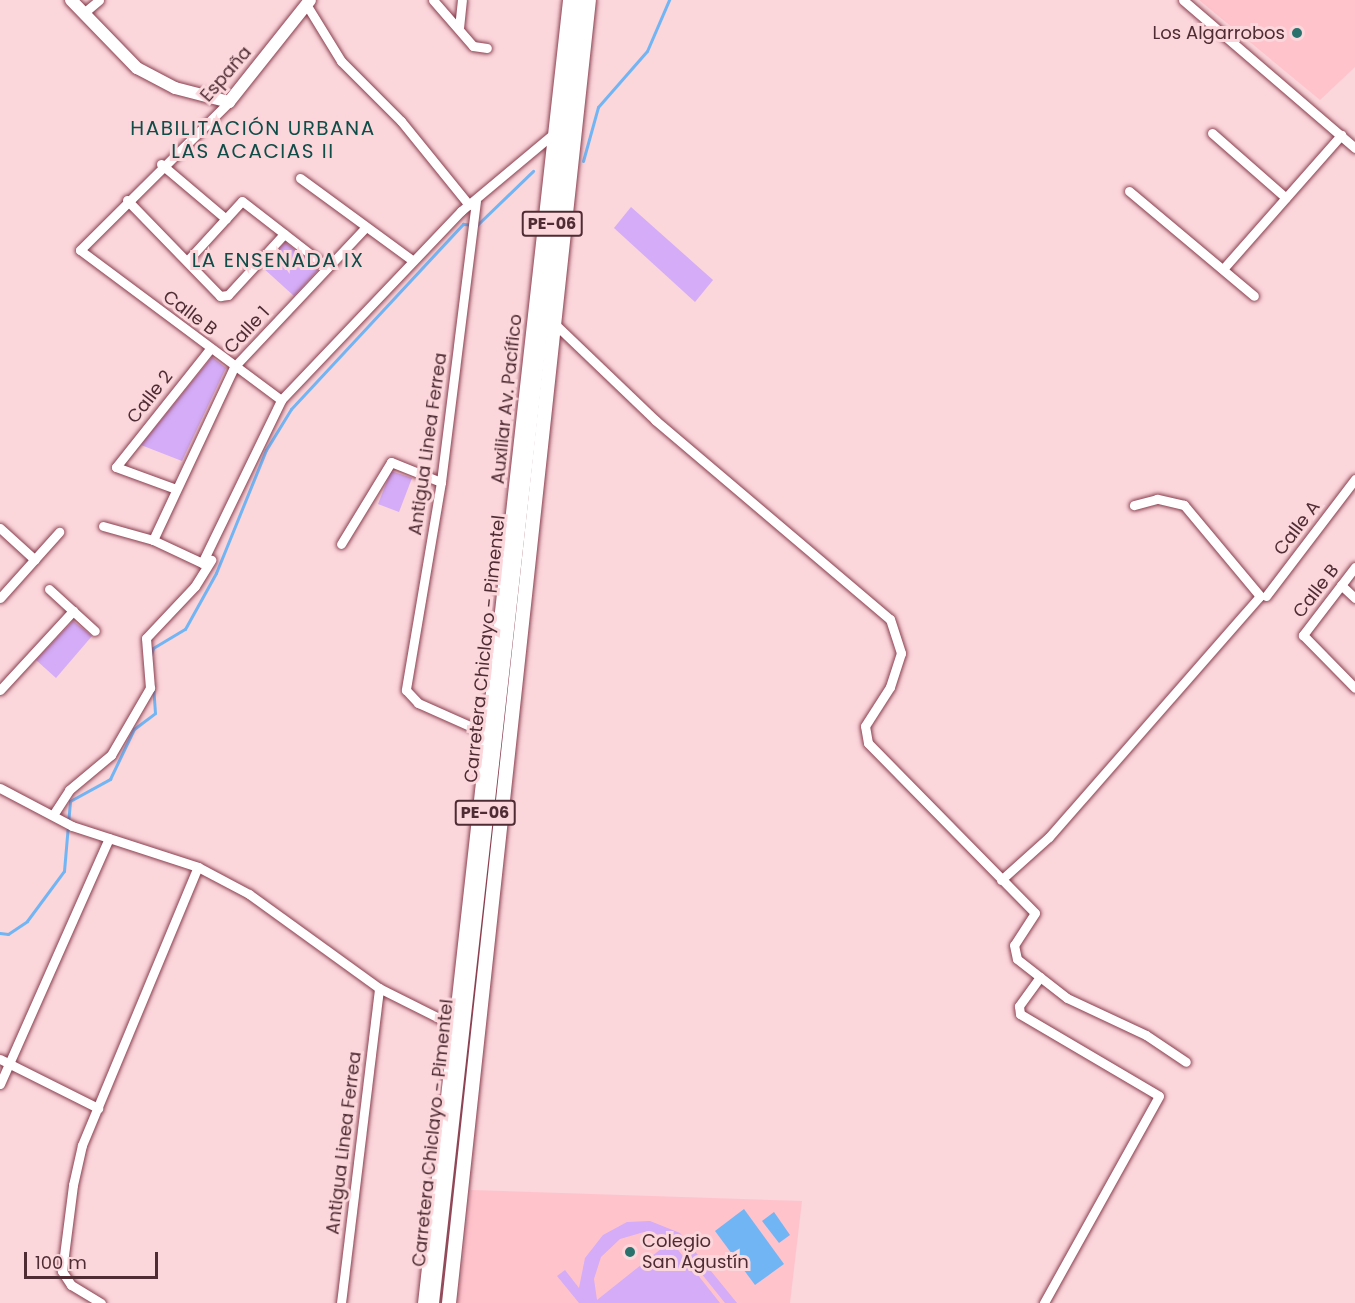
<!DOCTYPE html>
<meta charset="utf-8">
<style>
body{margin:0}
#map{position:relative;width:1355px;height:1303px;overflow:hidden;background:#fbd6db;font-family:Poppins,sans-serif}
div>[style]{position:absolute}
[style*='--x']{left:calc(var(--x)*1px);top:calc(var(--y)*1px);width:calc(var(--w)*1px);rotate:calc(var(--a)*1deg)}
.built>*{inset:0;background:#ffc3cc}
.green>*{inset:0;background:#d4acf7}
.water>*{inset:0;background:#72b5f4}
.stream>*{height:3px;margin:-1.5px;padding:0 1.5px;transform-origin:1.5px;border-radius:1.5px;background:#72b5f4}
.roads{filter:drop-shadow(0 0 2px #893d4e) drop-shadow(0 0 2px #893d4e)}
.street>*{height:9px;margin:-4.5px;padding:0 4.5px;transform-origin:4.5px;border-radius:4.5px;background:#fff}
.secondary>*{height:12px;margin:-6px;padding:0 6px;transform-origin:6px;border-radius:6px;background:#fff}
.primary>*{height:14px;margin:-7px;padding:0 7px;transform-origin:7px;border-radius:7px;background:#fff}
.dots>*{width:16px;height:16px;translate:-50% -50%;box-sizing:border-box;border:3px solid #fbd6db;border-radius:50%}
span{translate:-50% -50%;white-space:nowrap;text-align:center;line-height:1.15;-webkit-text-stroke:6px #fbd6db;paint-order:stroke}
.shield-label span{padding:2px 4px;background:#fbd6db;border:2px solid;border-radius:4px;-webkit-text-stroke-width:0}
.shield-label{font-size:16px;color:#4f2c33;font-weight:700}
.poi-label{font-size:18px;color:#4f2c33}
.right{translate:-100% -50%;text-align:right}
.left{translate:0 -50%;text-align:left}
.street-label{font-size:18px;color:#4f2c33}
.neighbourhood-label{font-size:20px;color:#0f4d49;letter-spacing:1.5px}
.scale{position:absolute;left:24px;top:1252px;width:134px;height:27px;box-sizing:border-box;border:3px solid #4f2c33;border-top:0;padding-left:8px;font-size:18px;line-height:21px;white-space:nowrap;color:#4f2c33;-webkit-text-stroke:4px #fbd6db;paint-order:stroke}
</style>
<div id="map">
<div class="built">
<div style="clip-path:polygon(1199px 0,1355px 0,1355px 67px,1320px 100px)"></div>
<div style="clip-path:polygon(471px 1190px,802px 1201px,790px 1303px,458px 1303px)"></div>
</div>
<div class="green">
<div style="clip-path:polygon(631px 207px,713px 280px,695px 302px,614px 228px)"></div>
<div style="clip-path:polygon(285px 242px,319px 269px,294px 296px,262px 267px)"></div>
<div style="clip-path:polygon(212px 357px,226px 368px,182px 461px,141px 445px)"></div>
<div style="clip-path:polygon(391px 471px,412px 478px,399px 512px,378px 504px)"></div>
<div style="clip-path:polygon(73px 621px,92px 636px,56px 678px,36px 660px)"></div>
<div style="clip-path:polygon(650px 1221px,680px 1233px,737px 1303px,725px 1303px,677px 1243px,666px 1236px,644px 1232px,620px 1239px,601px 1257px,594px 1279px,597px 1300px,671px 1241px,720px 1303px,579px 1303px,557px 1276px,565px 1270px,579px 1288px,585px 1258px,603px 1235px,627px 1222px)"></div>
</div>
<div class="water">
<div style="clip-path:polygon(744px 1209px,784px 1264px,755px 1285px,715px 1231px)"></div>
<div style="clip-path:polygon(774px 1212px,790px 1235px,779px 1243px,762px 1221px)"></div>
</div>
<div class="stream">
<div style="--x:583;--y:161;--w:56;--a:-74.5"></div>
<div style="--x:598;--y:107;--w:74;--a:-48.8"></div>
<div style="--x:647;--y:51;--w:56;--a:-66.7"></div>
<div style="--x:151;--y:655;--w:7;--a:-74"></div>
<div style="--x:153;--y:648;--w:37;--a:-31"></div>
<div style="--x:185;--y:629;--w:64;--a:-61"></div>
<div style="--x:216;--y:573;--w:133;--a:-67.9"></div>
<div style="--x:266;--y:450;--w:48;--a:-58.6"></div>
<div style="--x:291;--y:409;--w:253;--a:-47.1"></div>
<div style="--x:463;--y:224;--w:14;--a:4"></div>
<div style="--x:477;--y:225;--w:78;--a:-44"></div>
<div style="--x:0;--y:933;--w:8;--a:7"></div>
<div style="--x:8;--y:934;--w:23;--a:-34"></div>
<div style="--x:27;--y:921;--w:62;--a:-53.5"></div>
<div style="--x:64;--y:871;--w:70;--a:-85.1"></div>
<div style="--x:70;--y:801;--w:46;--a:-28.8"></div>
<div style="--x:110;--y:779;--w:55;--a:-64.4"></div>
<div style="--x:134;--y:729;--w:26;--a:-37"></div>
<div style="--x:155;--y:713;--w:29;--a:-94"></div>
</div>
<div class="roads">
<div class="street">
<div style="--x:433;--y:0;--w:61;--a:49"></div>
<div style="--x:473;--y:46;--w:14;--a:8"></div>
<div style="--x:1183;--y:0;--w:227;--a:40.7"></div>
<div style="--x:306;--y:4;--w:67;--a:58.4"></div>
<div style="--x:341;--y:61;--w:85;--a:45"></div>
<div style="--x:401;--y:121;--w:108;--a:51"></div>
<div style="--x:86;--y:11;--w:17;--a:-40"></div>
<div style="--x:459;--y:28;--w:28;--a:-84"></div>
<div style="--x:229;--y:102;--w:210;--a:135.2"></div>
<div style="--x:80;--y:250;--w:251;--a:36.7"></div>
<div style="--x:1212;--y:133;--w:98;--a:41.3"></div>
<div style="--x:161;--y:164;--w:85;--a:40.2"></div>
<div style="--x:300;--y:178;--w:139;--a:36.2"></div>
<div style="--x:1129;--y:191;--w:163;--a:40"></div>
<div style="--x:127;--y:200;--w:134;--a:45.9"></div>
<div style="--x:220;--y:296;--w:8;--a:-7"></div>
<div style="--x:228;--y:295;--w:83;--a:-47.4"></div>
<div style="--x:476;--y:201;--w:283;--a:97.1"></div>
<div style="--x:441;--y:482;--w:211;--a:99.6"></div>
<div style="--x:406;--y:690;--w:18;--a:47"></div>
<div style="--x:418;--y:703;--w:77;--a:23.9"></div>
<div style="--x:187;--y:261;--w:81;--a:-47.5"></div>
<div style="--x:242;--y:201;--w:108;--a:37.8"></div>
<div style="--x:1223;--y:269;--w:179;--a:-48.6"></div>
<div style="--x:555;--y:324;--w:139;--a:43.8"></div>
<div style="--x:655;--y:420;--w:308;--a:40.3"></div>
<div style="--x:890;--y:619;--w:36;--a:72"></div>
<div style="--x:901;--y:653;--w:36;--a:108"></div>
<div style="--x:890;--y:687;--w:46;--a:122.7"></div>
<div style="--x:865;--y:726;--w:17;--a:80"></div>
<div style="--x:868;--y:743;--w:238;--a:45.5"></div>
<div style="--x:1035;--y:913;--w:38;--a:123"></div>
<div style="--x:1014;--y:945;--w:14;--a:78"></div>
<div style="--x:1017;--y:959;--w:63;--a:38"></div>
<div style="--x:1067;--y:998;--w:87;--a:25.1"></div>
<div style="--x:1146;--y:1035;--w:48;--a:34"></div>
<div style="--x:176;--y:489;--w:64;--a:-159.9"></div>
<div style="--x:116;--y:467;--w:151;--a:-51.5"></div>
<div style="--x:103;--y:526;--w:52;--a:15.6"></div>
<div style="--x:153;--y:540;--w:54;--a:25.1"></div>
<div style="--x:202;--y:563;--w:181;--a:-64.1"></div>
<div style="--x:281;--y:400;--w:261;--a:-46.4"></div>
<div style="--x:461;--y:211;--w:120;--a:-39.9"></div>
<div style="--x:0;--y:528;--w:47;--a:42.4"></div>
<div style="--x:153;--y:540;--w:191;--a:-64.9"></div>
<div style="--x:234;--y:367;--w:191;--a:-46.7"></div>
<div style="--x:341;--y:544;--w:96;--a:-58.6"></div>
<div style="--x:391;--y:462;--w:54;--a:21.8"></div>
<div style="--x:1355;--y:567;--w:86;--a:127.4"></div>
<div style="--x:1303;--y:635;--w:74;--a:45.5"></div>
<div style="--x:1341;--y:585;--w:19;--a:43"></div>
<div style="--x:49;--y:589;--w:62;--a:42.4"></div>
<div style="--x:1266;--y:596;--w:147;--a:-52.7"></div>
<div style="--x:0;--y:598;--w:89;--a:-48.2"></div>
<div style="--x:0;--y:690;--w:108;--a:-47.3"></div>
<div style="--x:0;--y:788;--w:81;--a:27.8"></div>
<div style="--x:72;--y:826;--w:133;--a:18"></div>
<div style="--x:198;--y:867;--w:58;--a:27.9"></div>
<div style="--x:249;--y:894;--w:160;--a:35.9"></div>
<div style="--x:379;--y:988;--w:87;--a:26.6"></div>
<div style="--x:53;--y:815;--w:30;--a:-57"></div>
<div style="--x:69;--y:790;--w:55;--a:-39.8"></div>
<div style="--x:111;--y:755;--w:78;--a:-59.8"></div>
<div style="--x:150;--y:688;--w:50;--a:-94.6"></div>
<div style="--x:146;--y:638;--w:71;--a:-46.7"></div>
<div style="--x:195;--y:586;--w:31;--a:-58"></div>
<div style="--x:1001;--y:880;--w:64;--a:-41.9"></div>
<div style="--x:1049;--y:837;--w:320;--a:-48.8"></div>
<div style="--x:1260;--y:596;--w:119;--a:-129.9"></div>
<div style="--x:1184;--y:505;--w:28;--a:-167"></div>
<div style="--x:1157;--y:499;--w:24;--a:165"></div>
<div style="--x:1040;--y:977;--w:36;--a:126"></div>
<div style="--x:1019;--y:1006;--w:8;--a:83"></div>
<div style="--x:1020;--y:1014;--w:161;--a:30.5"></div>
<div style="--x:1159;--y:1096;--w:237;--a:119.1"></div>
<div style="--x:0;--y:1059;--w:110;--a:26.6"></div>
<div style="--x:0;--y:1084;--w:269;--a:-66.1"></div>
<div style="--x:101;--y:1303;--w:35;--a:-149"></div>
<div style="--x:71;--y:1285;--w:17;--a:-123"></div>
<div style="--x:62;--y:1271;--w:87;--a:-82.7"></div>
<div style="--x:73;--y:1185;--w:41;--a:-77.3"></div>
<div style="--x:82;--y:1145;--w:301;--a:-67.4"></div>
<div style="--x:341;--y:1303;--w:317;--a:-83.1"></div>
<div style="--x:422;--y:1303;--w:1311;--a:-83.65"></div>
</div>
<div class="secondary">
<div style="--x:71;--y:0;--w:95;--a:45.9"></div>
<div style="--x:137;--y:68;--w:43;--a:27.8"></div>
<div style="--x:175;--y:88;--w:56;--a:14.5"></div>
<div style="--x:229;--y:102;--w:130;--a:-51.5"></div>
</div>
<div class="primary">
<div style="--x:432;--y:1303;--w:1311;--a:-83.65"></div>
<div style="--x:449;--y:1303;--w:1310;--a:-83.87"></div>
</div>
</div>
<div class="dots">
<div style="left:1297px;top:33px;background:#28716c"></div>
<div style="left:630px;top:1252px;background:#28716c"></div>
</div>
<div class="shield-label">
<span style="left:552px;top:224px">PE-06</span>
<span style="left:485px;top:813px">PE-06</span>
</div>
<div class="poi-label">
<span class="right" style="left:1285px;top:33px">Los Algarrobos</span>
<span class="left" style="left:642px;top:1252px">Colegio<br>San Agustín</span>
</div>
<div class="street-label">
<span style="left:226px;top:74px;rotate:-49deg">España</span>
<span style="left:190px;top:313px;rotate:37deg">Calle B</span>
<span style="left:247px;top:330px;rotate:-47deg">Calle 1</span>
<span style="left:150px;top:397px;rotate:-52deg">Calle 2</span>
<span style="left:507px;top:399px;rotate:-84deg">Auxiliar Av. Pacífico</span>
<span style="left:428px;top:444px;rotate:-82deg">Antigua Linea Ferrea</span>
<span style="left:1297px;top:528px;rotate:-53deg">Calle A</span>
<span style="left:1316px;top:591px;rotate:-52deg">Calle B</span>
<span style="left:485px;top:649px;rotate:-84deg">Carretera Chiclayo - Pimentel</span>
<span style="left:433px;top:1133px;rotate:-84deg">Carretera Chiclayo - Pimentel</span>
<span style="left:344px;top:1143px;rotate:-83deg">Antigua Linea Ferrea</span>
</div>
<div class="neighbourhood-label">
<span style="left:253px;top:140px">HABILITACIÓN URBANA<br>LAS ACACIAS II</span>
<span style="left:278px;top:260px">LA ENSENADA IX</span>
</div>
<div class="scale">100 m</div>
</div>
